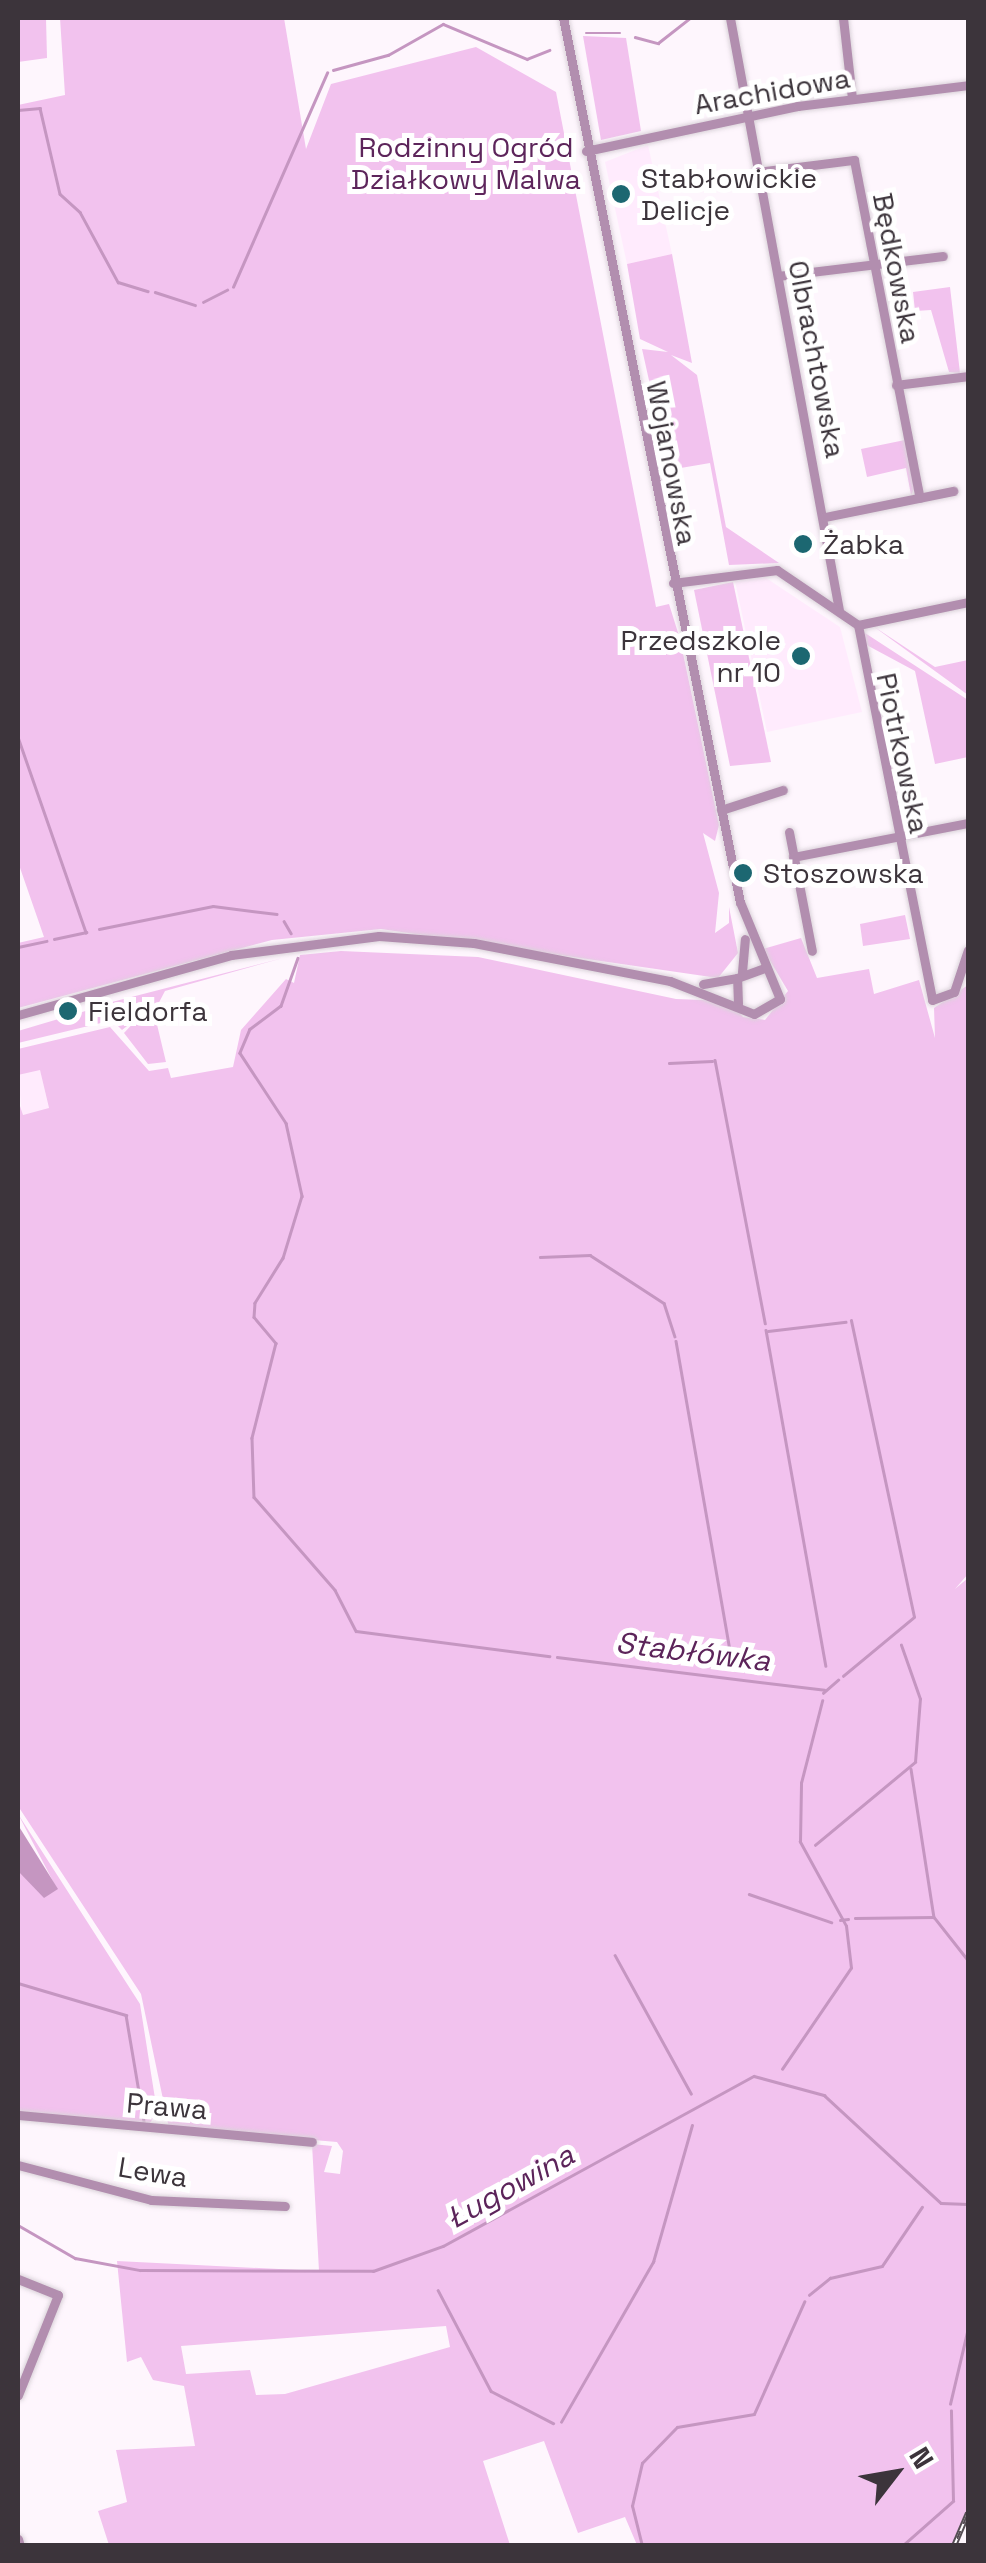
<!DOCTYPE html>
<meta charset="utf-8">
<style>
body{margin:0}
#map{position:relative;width:986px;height:2563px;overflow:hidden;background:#fef6fd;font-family:"Space Grotesk",sans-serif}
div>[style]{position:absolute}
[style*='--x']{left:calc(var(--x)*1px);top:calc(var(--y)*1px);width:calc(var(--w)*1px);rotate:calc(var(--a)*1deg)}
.built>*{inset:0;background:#ffebfd}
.green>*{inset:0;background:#f2c2ee}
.water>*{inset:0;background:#c596c1}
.stream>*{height:2.5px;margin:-1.25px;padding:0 1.25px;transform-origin:1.25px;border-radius:1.25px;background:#c596c1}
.roads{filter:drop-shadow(0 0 2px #dbd3da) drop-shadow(0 0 2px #dbd3da)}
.minor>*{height:9px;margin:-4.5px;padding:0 4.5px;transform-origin:4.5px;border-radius:4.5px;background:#b28eaf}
.rail>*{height:6px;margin-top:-3px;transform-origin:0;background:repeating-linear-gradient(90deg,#fff 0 8px,#554d54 0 16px);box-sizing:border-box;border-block:2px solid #554d54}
.dots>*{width:28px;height:28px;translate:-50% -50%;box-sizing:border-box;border:5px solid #fff;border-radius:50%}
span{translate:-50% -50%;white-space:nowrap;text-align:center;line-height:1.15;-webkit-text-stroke:10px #fff;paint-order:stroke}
.street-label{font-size:28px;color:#3c343b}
.park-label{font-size:28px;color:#5d255b}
.poi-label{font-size:28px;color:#3c343b}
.left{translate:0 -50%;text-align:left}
.right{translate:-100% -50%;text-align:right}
.water-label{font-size:30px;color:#5c245a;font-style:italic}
.frame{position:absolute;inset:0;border:20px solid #3c343b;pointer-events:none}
.north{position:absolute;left:846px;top:2423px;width:100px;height:100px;-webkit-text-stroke:8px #fff;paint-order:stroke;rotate:59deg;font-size:28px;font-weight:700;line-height:40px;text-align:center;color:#3c343b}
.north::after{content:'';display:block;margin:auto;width:35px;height:45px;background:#3c343b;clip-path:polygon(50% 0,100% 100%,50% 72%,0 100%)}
</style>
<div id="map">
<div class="built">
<div style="clip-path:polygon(648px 145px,672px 254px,627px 264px,605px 162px)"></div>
<div style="clip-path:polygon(763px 576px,840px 627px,862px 712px,767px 732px,735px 581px)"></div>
<div style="clip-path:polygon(40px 1069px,49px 1109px,22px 1115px,18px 1075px)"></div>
</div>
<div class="green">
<div style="clip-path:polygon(18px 18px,46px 18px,47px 58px,18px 62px)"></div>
<div style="clip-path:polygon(60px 18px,284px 18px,306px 149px,331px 84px,476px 47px,556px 92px,656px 607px,669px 604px,680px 639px,719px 825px,715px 841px,703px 833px,719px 893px,715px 933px,729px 923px,729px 907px,738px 953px,718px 978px,381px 929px,272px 940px,18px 1008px,18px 943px,44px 937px,18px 862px,18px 105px,65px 95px)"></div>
<div style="clip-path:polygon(583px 36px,626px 38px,641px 131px,601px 140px)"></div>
<div style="clip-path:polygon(672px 254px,692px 363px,671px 355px,697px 375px,726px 527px,779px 563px,729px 565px,710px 463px,669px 470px,642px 349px,668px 352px,640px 339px,627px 264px)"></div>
<div style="clip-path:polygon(950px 287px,960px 373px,949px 372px,931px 310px,915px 311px,913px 292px)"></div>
<div style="clip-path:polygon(905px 440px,915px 488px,911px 495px,906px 468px,867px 477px,861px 449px)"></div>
<div style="clip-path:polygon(733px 582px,771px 762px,730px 766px,694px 590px)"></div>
<div style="clip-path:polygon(873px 626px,935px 667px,968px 660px,968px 695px)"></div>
<div style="clip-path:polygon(865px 633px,968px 700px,968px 757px,935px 764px,915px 671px,861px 642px)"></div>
<div style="clip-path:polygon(905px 915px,910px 939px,863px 946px,860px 924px)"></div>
<div style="clip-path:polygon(evenodd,801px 938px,817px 978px,869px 969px,874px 994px,919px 980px,935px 1038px,934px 1008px,968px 985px,968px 1574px,955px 1589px,968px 1578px,968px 2509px,952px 2545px,637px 2545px,625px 2517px,578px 2533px,544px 2441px,483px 2461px,510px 2545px,109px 2545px,98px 2511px,127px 2502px,116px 2450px,195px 2446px,184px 2386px,153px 2380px,141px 2357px,127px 2362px,117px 2261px,319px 2271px,312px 2144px,332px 2146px,324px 2172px,340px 2174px,343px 2151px,337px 2142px,169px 2128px,141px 1994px,18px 1806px,18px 1100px,23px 1115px,49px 1108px,40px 1070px,18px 1075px,18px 1049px,110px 1027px,149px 1071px,168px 1068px,171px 1078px,233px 1067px,241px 1030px,286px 979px,294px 983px,300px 955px,341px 951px,478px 957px,676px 999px,729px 1001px,743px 1017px,765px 1020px,788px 991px,763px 949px,801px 938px,446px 2326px,450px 2347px,285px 2394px,256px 2395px,250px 2370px,186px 2374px,181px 2346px,446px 2326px)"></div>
<div style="clip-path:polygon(283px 958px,165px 991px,154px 1012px,166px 1062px,148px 1064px,124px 1033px,141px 1015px,122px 1030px,112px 1020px,112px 1002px)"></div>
<div style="clip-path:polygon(109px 1004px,105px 1022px,18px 1043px,18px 1031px)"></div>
<div style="clip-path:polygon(18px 1814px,140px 2004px,157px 2111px,149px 2125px,18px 2111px,18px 1871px,57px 1889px)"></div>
</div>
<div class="water">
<div style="clip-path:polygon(18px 1825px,58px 1889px,44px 1898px,18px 1871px)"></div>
</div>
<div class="stream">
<div style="--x:586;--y:33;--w:34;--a:0"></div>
<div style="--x:635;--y:37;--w:24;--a:15"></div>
<div style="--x:658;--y:43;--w:41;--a:-38"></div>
<div style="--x:333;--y:70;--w:57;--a:-15.3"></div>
<div style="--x:388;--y:55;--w:63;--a:-29.4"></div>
<div style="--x:443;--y:24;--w:91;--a:22.6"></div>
<div style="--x:527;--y:59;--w:24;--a:-22"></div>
<div style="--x:18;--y:110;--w:22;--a:-5"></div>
<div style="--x:40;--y:108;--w:88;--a:76.9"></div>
<div style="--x:60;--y:194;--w:27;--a:42"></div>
<div style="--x:80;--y:212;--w:80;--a:61.5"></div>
<div style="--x:118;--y:282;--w:31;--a:17"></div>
<div style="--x:233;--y:287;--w:234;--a:-66.3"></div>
<div style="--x:155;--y:292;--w:42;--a:18"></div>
<div style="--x:203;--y:302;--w:27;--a:-27"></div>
<div style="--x:18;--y:737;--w:207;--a:70.8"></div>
<div style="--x:284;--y:921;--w:14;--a:60"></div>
<div style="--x:99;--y:929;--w:116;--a:-11.4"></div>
<div style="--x:213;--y:906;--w:64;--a:7.2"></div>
<div style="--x:54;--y:939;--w:33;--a:-12"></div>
<div style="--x:18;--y:947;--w:29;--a:-12"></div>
<div style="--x:298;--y:958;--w:51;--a:109.5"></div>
<div style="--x:281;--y:1006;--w:39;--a:143"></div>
<div style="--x:250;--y:1029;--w:26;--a:113"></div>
<div style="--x:240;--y:1053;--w:84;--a:56.7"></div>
<div style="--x:286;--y:1123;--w:75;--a:77.6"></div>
<div style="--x:302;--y:1196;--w:65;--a:107"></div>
<div style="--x:283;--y:1258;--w:53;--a:121.9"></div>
<div style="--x:255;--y:1303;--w:14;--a:94"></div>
<div style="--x:254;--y:1317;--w:34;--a:50"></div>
<div style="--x:276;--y:1343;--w:98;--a:104.2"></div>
<div style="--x:252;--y:1438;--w:59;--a:88.1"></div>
<div style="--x:254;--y:1497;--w:123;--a:48.9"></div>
<div style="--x:335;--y:1590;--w:46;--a:62.9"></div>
<div style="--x:356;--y:1631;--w:195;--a:7.4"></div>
<div style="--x:715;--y:1060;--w:268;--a:79.2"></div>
<div style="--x:669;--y:1063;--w:43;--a:-2.7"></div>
<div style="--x:540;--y:1257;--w:50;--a:-2.3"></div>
<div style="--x:590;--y:1255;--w:88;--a:33"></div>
<div style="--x:664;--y:1303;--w:35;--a:72"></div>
<div style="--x:766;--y:1330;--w:341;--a:79.9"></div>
<div style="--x:768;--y:1331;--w:78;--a:-6.7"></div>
<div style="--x:676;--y:1341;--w:321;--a:80.1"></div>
<div style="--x:557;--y:1657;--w:269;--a:7"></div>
<div style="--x:843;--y:1676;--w:92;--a:-39.7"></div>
<div style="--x:914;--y:1617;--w:303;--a:-102"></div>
<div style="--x:823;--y:1693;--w:20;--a:-41"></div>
<div style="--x:911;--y:1769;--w:150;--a:81.2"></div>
<div style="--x:934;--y:1917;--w:55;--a:51.7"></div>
<div style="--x:815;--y:1845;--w:130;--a:-39.7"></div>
<div style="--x:915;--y:1762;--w:63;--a:-85.5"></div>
<div style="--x:920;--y:1699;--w:57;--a:-109.4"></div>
<div style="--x:749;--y:1894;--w:87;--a:18.9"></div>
<div style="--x:855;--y:1918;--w:78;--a:-0.7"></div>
<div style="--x:840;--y:1920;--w:8;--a:-7"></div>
<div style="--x:615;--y:1955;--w:158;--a:61.2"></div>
<div style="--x:18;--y:1983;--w:113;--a:16.5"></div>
<div style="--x:126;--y:2015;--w:108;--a:80.4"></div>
<div style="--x:782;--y:2069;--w:122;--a:-55.7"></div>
<div style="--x:851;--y:1968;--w:42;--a:-96.8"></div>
<div style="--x:846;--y:1926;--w:96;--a:-118.7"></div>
<div style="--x:800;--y:1842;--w:59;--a:-89"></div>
<div style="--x:801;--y:1783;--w:85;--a:-75.6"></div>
<div style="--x:18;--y:2225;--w:66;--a:30.1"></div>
<div style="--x:75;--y:2258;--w:66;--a:10.5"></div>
<div style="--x:140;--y:2270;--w:233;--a:0.2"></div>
<div style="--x:373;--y:2271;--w:74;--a:-19.7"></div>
<div style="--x:443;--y:2246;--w:354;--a:-28.7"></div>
<div style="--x:754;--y:2076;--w:73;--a:15.2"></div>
<div style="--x:824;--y:2095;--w:159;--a:42.7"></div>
<div style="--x:941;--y:2203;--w:27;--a:2"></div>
<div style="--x:438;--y:2290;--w:114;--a:62.3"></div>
<div style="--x:491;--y:2391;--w:70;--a:27.3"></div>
<div style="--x:809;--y:2295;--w:27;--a:-39"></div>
<div style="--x:830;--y:2278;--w:53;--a:-13"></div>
<div style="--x:882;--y:2266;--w:71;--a:-55.9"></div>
<div style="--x:950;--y:2404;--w:78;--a:-76.7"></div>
<div style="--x:561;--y:2422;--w:185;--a:-60.1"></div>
<div style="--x:653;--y:2262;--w:142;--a:-74.1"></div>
<div style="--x:642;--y:2546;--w:41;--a:-104"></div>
<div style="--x:632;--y:2506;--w:44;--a:-76.9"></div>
<div style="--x:642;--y:2463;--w:50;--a:-45.8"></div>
<div style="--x:677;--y:2427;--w:78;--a:-9.6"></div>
<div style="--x:754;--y:2414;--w:123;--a:-65.9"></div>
<div style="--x:902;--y:2546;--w:68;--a:-41.4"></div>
<div style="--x:953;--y:2501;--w:90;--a:-91.3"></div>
</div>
<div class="roads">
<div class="minor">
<div style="--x:730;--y:18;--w:602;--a:79.57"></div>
<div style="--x:843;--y:18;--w:81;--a:83.6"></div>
<div style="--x:586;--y:151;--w:217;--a:-12"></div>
<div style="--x:798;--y:106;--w:171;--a:-7"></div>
<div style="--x:757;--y:172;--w:98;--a:-7.1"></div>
<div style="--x:854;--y:160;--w:344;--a:79"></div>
<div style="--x:778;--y:276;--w:166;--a:-6.9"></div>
<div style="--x:896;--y:385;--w:73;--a:-7.1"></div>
<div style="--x:825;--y:517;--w:131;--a:-11.5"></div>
<div style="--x:673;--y:583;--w:105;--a:-7.1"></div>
<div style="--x:777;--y:570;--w:98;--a:34.2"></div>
<div style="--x:858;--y:625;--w:382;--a:78.8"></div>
<div style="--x:932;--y:1000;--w:23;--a:-20"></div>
<div style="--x:954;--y:992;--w:44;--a:-71.6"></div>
<div style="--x:858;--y:625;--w:112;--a:-11.8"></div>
<div style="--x:721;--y:810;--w:65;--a:-17.9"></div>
<div style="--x:789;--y:832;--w:121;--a:79.1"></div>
<div style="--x:793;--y:857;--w:178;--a:-11"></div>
<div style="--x:742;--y:972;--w:33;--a:-85"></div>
<div style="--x:703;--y:984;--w:35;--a:-10"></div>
<div style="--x:738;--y:1004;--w:26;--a:-92"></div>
<div style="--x:737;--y:978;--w:30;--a:-20"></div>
<div style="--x:18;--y:1015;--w:221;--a:-15.7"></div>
<div style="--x:231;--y:955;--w:149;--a:-7.3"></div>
<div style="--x:379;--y:936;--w:95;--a:4.2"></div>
<div style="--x:474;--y:943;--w:200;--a:11"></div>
<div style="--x:670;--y:981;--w:90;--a:21.4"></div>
<div style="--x:754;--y:1014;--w:30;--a:-30"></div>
<div style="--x:780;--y:999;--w:105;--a:-112.4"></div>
<div style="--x:740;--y:902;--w:902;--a:-101.32"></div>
<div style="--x:18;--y:2115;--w:295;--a:5.2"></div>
<div style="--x:18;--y:2165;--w:138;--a:14.7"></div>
<div style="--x:151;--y:2200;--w:134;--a:2.6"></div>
<div style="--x:18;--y:2279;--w:43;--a:21.8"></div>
<div style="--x:58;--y:2295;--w:108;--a:111.8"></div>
<div style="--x:18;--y:2539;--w:7;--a:74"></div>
</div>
</div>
<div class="rail">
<div style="--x:954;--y:2546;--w:36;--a:-67"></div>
</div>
<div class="dots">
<div style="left:621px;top:194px;background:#1c6771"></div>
<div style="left:803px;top:544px;background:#1c6771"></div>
<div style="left:801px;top:656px;background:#1c6771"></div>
<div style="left:743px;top:873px;background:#1c6771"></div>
<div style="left:68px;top:1011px;background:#1c6771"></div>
</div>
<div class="street-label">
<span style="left:772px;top:91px;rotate:-10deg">Arachidowa</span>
<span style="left:897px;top:268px;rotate:79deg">Będkowska</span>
<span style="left:817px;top:359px;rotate:79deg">Olbrachtowska</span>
<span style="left:672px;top:463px;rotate:79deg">Wojanowska</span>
<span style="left:903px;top:753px;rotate:78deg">Piotrkowska</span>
<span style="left:167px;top:2106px;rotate:5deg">Prawa</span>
<span style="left:153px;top:2172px;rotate:9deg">Lewa</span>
</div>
<div class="park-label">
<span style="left:466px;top:163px">Rodzinny Ogród<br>Działkowy Malwa</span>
</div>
<div class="poi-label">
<span class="left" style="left:641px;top:194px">Stabłowickie<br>Delicje</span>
<span class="left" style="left:823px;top:544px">Żabka</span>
<span class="right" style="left:781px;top:656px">Przedszkole<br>nr 10</span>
<span class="left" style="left:763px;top:873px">Stoszowska</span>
<span class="left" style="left:88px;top:1011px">Fieldorfa</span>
</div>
<div class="water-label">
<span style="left:693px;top:1652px;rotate:7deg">Stabłówka</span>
<span style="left:510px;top:2187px;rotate:-29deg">Ługowina</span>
</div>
<div class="frame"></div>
<div class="north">N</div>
</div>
